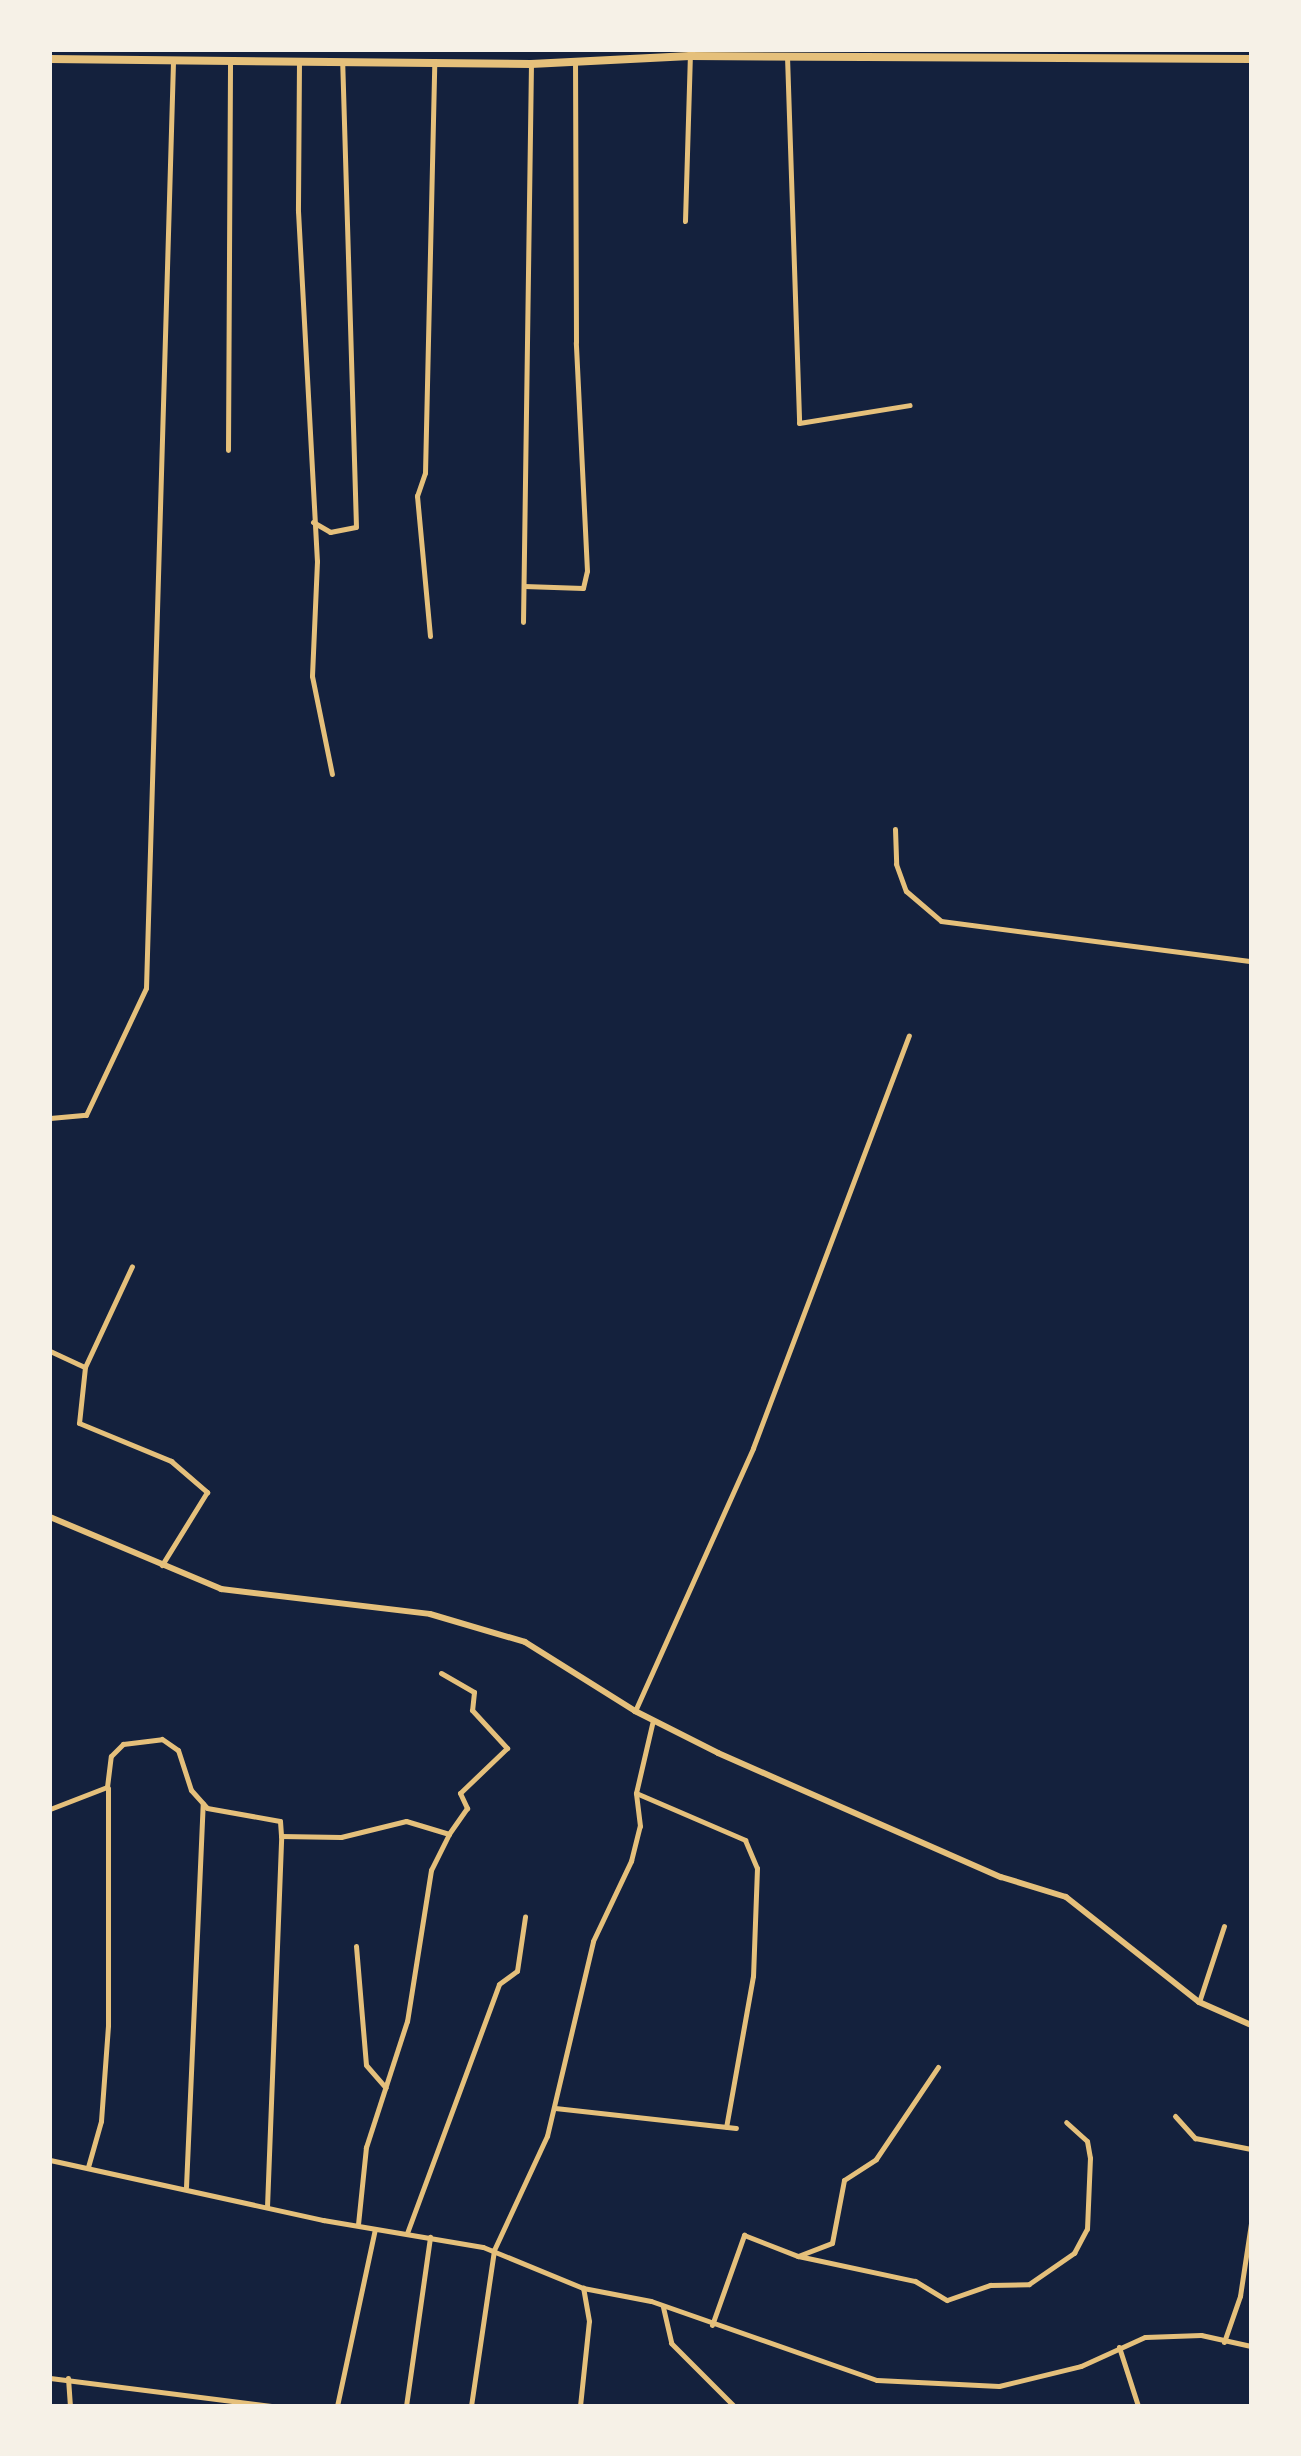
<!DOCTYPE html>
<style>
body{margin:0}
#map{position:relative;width:1301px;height:2456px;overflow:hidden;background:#14213d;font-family:"Open Sans",sans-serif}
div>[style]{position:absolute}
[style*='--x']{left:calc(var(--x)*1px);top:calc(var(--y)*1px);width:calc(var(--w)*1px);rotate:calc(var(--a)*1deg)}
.minor>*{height:5px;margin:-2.5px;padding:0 2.5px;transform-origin:2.5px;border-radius:2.5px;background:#e5c07b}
.tertiary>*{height:6px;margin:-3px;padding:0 3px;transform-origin:3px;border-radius:3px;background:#e5c07b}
.secondary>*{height:8px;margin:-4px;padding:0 4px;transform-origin:4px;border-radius:4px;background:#e5c07b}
span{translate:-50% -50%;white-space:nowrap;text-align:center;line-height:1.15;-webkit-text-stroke:8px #f6f1e7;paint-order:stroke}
.frame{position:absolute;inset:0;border:52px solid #f6f1e7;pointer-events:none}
</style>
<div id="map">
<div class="minor">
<div style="--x:787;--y:56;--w:367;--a:88.1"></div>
<div style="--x:799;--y:423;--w:112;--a:-9.2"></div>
<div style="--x:299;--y:61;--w:150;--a:90.4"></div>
<div style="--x:298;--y:211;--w:351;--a:86.9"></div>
<div style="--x:317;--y:561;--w:115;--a:92.5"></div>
<div style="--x:312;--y:676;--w:100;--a:78.5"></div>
<div style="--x:685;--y:221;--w:165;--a:-88.3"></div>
<div style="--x:228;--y:450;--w:389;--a:-89.7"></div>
<div style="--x:313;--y:522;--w:20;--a:30"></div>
<div style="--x:330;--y:532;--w:26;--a:-11"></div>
<div style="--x:356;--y:527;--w:465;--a:-91.7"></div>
<div style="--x:524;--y:586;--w:59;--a:1.9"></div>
<div style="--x:583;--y:588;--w:17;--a:-77"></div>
<div style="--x:587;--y:571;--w:229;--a:-92.8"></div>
<div style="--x:576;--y:342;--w:279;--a:-90.2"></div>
<div style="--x:523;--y:622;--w:558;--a:-89.18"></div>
<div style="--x:430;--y:636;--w:141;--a:-95.3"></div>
<div style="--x:417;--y:496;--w:24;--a:-71"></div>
<div style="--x:425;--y:473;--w:411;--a:-88.7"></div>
<div style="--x:895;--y:829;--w:35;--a:88"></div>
<div style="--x:896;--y:864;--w:29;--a:70"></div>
<div style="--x:906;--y:891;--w:46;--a:40.6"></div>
<div style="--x:941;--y:921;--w:313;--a:7.4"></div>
<div style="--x:50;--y:1118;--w:36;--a:-5"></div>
<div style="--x:86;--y:1115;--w:140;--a:-64.7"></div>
<div style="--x:146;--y:988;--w:928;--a:-88.33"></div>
<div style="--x:50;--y:1351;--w:38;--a:25"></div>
<div style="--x:85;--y:1367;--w:56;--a:96.1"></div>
<div style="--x:79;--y:1423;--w:100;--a:22.4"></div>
<div style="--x:171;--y:1461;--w:48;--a:40.7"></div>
<div style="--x:207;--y:1492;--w:86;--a:121.7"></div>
<div style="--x:85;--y:1367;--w:111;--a:-65"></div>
<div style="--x:441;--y:1673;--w:38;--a:30"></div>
<div style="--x:474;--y:1692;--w:18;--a:96"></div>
<div style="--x:472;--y:1710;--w:52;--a:47.4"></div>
<div style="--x:507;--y:1748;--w:65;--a:136.2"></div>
<div style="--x:460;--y:1793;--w:17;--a:65"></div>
<div style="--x:467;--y:1808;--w:32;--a:125"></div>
<div style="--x:635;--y:1711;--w:288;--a:-65.8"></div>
<div style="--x:753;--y:1448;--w:441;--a:-69.3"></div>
<div style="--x:636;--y:1793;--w:119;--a:23.3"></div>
<div style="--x:745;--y:1840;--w:30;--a:67"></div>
<div style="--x:757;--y:1868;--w:108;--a:92.1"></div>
<div style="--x:753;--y:1976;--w:153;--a:100.1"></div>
<div style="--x:50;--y:1809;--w:61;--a:-21.1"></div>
<div style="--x:107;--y:1787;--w:31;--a:-83"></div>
<div style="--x:111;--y:1756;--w:17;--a:-45"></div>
<div style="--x:123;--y:1744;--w:39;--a:-7"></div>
<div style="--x:162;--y:1739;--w:19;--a:35"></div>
<div style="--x:178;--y:1750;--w:42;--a:72"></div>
<div style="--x:191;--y:1790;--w:24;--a:48"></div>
<div style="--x:207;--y:1808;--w:74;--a:10.1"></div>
<div style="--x:280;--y:1821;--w:15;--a:86"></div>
<div style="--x:281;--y:1836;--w:60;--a:1"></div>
<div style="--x:341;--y:1837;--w:67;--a:-13.8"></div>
<div style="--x:406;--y:1821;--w:45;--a:16.8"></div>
<div style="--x:449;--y:1834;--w:40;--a:116.6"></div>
<div style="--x:431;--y:1870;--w:153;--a:99"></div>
<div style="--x:407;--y:2021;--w:133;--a:108"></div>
<div style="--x:366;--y:2147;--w:77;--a:95.9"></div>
<div style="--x:356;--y:1946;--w:119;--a:85.2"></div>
<div style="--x:366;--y:2065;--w:30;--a:49"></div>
<div style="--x:1199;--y:2002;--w:80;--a:-71.8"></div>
<div style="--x:555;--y:2108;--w:182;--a:6.3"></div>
<div style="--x:1175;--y:2116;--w:30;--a:48"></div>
<div style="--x:1195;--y:2138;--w:57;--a:11.1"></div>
<div style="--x:50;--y:2160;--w:280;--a:12.4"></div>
<div style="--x:323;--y:2220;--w:162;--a:9.6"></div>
<div style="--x:483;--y:2247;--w:108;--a:22.3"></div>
<div style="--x:583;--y:2288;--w:69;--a:10.8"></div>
<div style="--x:651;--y:2301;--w:239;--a:19.3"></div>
<div style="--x:877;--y:2380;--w:122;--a:2.8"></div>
<div style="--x:999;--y:2386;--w:84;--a:-13.7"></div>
<div style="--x:1081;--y:2366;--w:70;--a:-24.4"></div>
<div style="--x:1145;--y:2337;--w:56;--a:-2"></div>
<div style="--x:1201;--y:2335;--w:51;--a:12.4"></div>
<div style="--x:88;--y:2167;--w:48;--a:-74.2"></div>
<div style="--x:101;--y:2121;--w:96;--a:-85.8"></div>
<div style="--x:108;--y:2025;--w:237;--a:-90"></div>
<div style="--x:186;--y:2187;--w:384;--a:-87.5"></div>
<div style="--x:267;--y:2207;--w:371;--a:-87.8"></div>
<div style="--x:407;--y:2233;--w:265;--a:-69.7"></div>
<div style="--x:499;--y:1984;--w:22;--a:-36"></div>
<div style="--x:517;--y:1971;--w:55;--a:-81.6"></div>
<div style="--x:798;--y:2256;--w:120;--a:12.1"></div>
<div style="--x:915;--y:2281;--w:37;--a:31"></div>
<div style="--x:947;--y:2300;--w:46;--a:-19.2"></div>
<div style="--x:990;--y:2285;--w:39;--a:-1"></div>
<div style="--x:1029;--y:2284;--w:55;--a:-34.6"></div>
<div style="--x:1074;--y:2253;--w:27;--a:-62"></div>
<div style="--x:1087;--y:2229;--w:71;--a:-87.6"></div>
<div style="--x:1090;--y:2158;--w:17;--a:-100"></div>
<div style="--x:1087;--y:2141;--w:28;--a:-138"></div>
<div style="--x:663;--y:2307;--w:37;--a:77"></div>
<div style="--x:671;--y:2343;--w:89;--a:45"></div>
<div style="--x:712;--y:2325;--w:96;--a:-70.4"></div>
<div style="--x:744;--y:2235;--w:58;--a:21.3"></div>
<div style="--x:798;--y:2256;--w:36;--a:-21"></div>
<div style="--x:832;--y:2243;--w:64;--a:-79.2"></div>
<div style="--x:844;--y:2180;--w:38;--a:-33"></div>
<div style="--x:876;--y:2159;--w:111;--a:-56"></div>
<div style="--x:1224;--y:2342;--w:49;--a:-70.8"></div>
<div style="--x:1240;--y:2296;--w:74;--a:-81.4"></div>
<div style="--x:1119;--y:2347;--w:62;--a:72.1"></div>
<div style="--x:50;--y:2378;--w:225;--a:7.2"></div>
<div style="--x:68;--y:2378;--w:28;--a:86"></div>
<div style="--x:337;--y:2406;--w:181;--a:-77.9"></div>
<div style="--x:406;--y:2406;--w:171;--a:-81.9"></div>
<div style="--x:471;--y:2406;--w:158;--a:-81.6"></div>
<div style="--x:494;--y:2250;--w:126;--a:-65.1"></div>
<div style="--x:547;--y:2136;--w:200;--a:-76.7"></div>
<div style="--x:593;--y:1941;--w:89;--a:-64.6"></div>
<div style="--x:631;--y:1861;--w:36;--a:-76"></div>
<div style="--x:640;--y:1826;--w:33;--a:-97"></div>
<div style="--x:636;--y:1793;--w:75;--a:-76.9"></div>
<div style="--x:580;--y:2406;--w:85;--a:-84"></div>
<div style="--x:589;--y:2321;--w:34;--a:-100"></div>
</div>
<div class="tertiary">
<div style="--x:50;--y:1517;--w:186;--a:22.8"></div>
<div style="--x:221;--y:1589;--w:210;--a:6.8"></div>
<div style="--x:430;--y:1614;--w:99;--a:16.4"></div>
<div style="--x:525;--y:1642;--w:130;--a:32.1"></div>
<div style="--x:635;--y:1711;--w:93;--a:26.8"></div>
<div style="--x:718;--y:1753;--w:309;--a:23.7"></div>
<div style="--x:1001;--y:1877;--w:68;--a:17.1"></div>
<div style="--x:1066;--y:1897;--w:169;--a:38.3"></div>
<div style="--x:1199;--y:2002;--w:57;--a:23.9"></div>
</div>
<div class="secondary">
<div style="--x:50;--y:59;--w:481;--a:0.6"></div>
<div style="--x:531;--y:64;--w:159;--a:-2.9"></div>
<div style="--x:690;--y:56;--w:561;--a:0.31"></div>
</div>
<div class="frame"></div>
</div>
